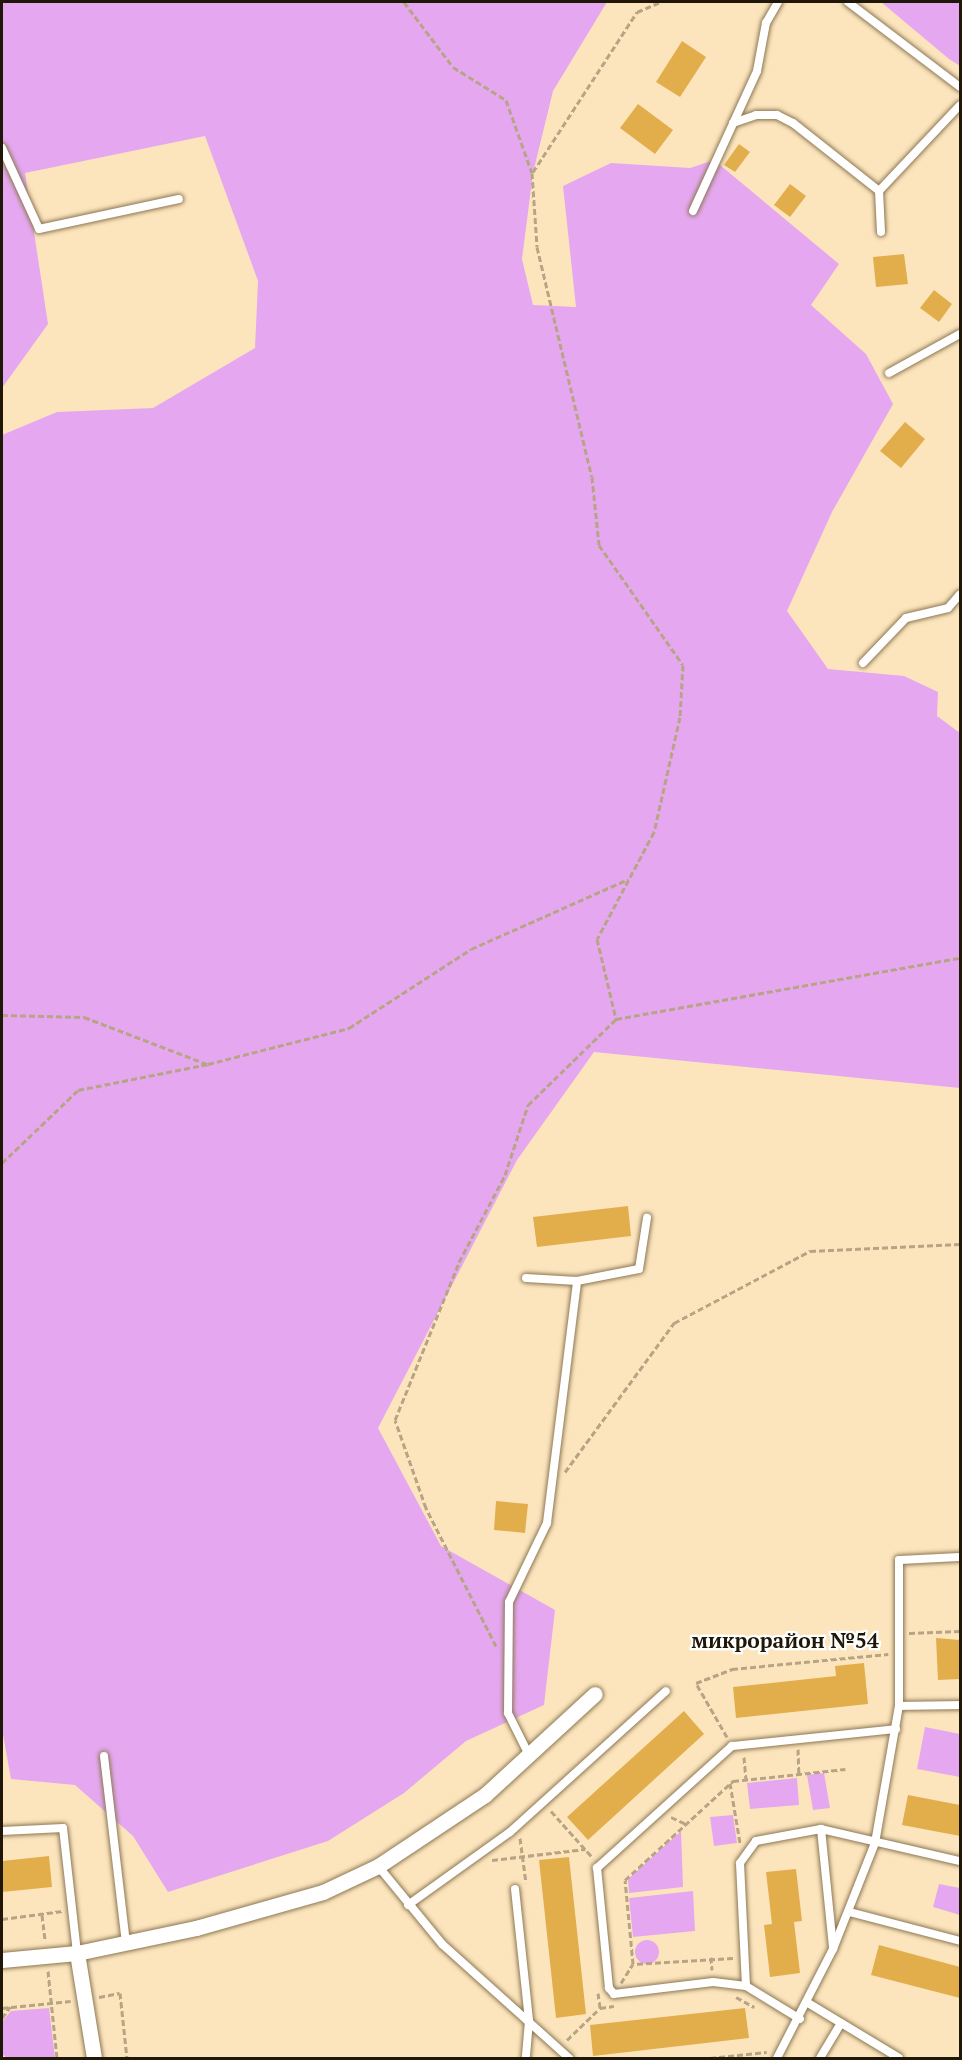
<!DOCTYPE html>
<meta charset="utf-8">
<style>
body{margin:0}
#map{position:relative;width:962px;height:2060px;overflow:hidden;background:#fce5bd;font-family:"PT Serif",serif}
div>[style]{position:absolute}
[style*='--x']{left:calc(var(--x)*1px);top:calc(var(--y)*1px);width:calc(var(--w)*1px);rotate:calc(var(--a)*1deg)}
.green>*{inset:0;background:#e5a8f0}
.round{border-radius:50%}
.building>*{inset:0;background:#e2ae4c}
.path>*{height:3px;margin-top:-1.5px;transform-origin:0;background:repeating-linear-gradient(90deg,#b7a484 0 6px,transparent 0 9px)}
.roads{filter:drop-shadow(0 0 2px #8d7854) drop-shadow(0 0 2px #8d7854)}
.lane>*{height:8px;margin:-4px;padding:0 4px;transform-origin:4px;border-radius:4px;background:#fff}
.street>*{height:15px;margin:-7.5px;padding:0 7.5px;transform-origin:7.5px;border-radius:7.5px;background:#fff}
span{translate:-50% -50%;white-space:nowrap;text-align:center;line-height:1.15;-webkit-text-stroke:4.5px #fff;paint-order:stroke}
.quarter-label{font-size:21px;color:#1f1708;font-weight:700}
.frame{position:absolute;inset:0;border:3px solid #1f1708;pointer-events:none}
</style>
<div id="map">
<div class="green">
<div style="clip-path:polygon(2px 2px,607px 2px,553px 91px,533px 173px,522px 259px,533px 305px,576px 307px,563px 186px,611px 163px,690px 168px,714px 160px,839px 264px,811px 305px,866px 354px,893px 404px,832px 512px,787px 611px,828px 669px,904px 676px,938px 692px,937px 716px,960px 733px,960px 1088px,594px 1052px,517px 1160px,378px 1428px,441px 1546px,555px 1610px,544px 1705px,466px 1741px,404px 1793px,328px 1841px,168px 1892px,133px 1836px,75px 1785px,11px 1779px,2px 1729px,2px 435px,57px 412px,153px 408px,255px 348px,258px 281px,205px 136px,25px 173px,48px 324px,2px 388px)"></div>
<div style="clip-path:polygon(881px 2px,960px 2px,960px 66px,949px 59px)"></div>
<div style="clip-path:polygon(925px 1727px,960px 1734px,960px 1777px,917px 1769px)"></div>
<div style="clip-path:polygon(824px 1773px,830px 1808px,813px 1810px,807px 1775px)"></div>
<div style="clip-path:polygon(797px 1778px,799px 1805px,750px 1809px,747px 1783px)"></div>
<div style="clip-path:polygon(733px 1815px,737px 1843px,714px 1846px,710px 1817px)"></div>
<div style="clip-path:polygon(681px 1831px,683px 1887px,629px 1893px,628px 1879px)"></div>
<div style="clip-path:polygon(939px 1884px,960px 1888px,960px 1915px,933px 1907px)"></div>
<div style="clip-path:polygon(693px 1891px,695px 1931px,633px 1937px,629px 1898px)"></div>
<div class="round" style="left:635px;top:1940px;width:24px;height:24px"></div>
<div style="clip-path:polygon(49px 2008px,55px 2058px,7px 2058px,2px 2054px,2px 2022px,11px 2011px)"></div>
</div>
<div class="building">
<div style="clip-path:polygon(682px 41px,706px 57px,680px 97px,656px 82px)"></div>
<div style="clip-path:polygon(638px 104px,673px 130px,655px 154px,620px 128px)"></div>
<div style="clip-path:polygon(739px 144px,750px 152px,735px 172px,724px 165px)"></div>
<div style="clip-path:polygon(790px 184px,806px 196px,790px 217px,774px 205px)"></div>
<div style="clip-path:polygon(904px 254px,908px 284px,876px 287px,873px 257px)"></div>
<div style="clip-path:polygon(934px 290px,952px 304px,939px 322px,920px 308px)"></div>
<div style="clip-path:polygon(905px 422px,925px 439px,901px 468px,880px 451px)"></div>
<div style="clip-path:polygon(628px 1206px,631px 1236px,537px 1247px,533px 1217px)"></div>
<div style="clip-path:polygon(496px 1501px,528px 1504px,525px 1533px,494px 1530px)"></div>
<div style="clip-path:polygon(936px 1638px,960px 1640px,960px 1679px,938px 1680px)"></div>
<div style="clip-path:polygon(864px 1663px,868px 1704px,736px 1718px,733px 1687px,836px 1676px,835px 1666px)"></div>
<div style="clip-path:polygon(684px 1711px,704px 1734px,588px 1840px,567px 1817px)"></div>
<div style="clip-path:polygon(908px 1795px,960px 1805px,960px 1836px,902px 1825px)"></div>
<div style="clip-path:polygon(49px 1856px,52px 1887px,2px 1892px,2px 1861px)"></div>
<div style="clip-path:polygon(569px 1857px,586px 2014px,556px 2018px,539px 1860px)"></div>
<div style="clip-path:polygon(796px 1869px,802px 1921px,794px 1922px,800px 1973px,770px 1977px,764px 1925px,772px 1924px,766px 1872px)"></div>
<div style="clip-path:polygon(879px 1945px,960px 1967px,960px 1998px,871px 1975px)"></div>
<div style="clip-path:polygon(745px 2008px,749px 2038px,593px 2056px,590px 2025px)"></div>
</div>
<div class="path">
<div style="--x:404;--y:2;--w:81;--a:53"></div>
<div style="--x:453;--y:67;--w:62;--a:31.9"></div>
<div style="--x:506;--y:100;--w:77;--a:70.4"></div>
<div style="--x:532;--y:173;--w:74;--a:86.1"></div>
<div style="--x:537;--y:247;--w:236;--a:76.6"></div>
<div style="--x:592;--y:477;--w:68;--a:84.1"></div>
<div style="--x:599;--y:545;--w:146;--a:55"></div>
<div style="--x:683;--y:665;--w:52;--a:93.3"></div>
<div style="--x:680;--y:717;--w:118;--a:102.7"></div>
<div style="--x:654;--y:832;--w:121;--a:118"></div>
<div style="--x:597;--y:939;--w:82;--a:76.6"></div>
<div style="--x:533;--y:172;--w:191;--a:-57"></div>
<div style="--x:637;--y:12;--w:25;--a:-23"></div>
<div style="--x:2;--y:1015;--w:82;--a:1.4"></div>
<div style="--x:84;--y:1017;--w:132;--a:20.9"></div>
<div style="--x:2;--y:1163;--w:105;--a:-43.8"></div>
<div style="--x:78;--y:1090;--w:133;--a:-11.3"></div>
<div style="--x:208;--y:1064;--w:146;--a:-14.3"></div>
<div style="--x:349;--y:1028;--w:145;--a:-32.9"></div>
<div style="--x:471;--y:949;--w:172;--a:-24"></div>
<div style="--x:565;--y:1472;--w:185;--a:-53.8"></div>
<div style="--x:674;--y:1323;--w:154;--a:-27.9"></div>
<div style="--x:810;--y:1251;--w:150;--a:-2.7"></div>
<div style="--x:909;--y:1633;--w:51;--a:-2.2"></div>
<div style="--x:496;--y:1646;--w:155;--a:-116.9"></div>
<div style="--x:426;--y:1508;--w:93;--a:-109.4"></div>
<div style="--x:395;--y:1420;--w:170;--a:-67.9"></div>
<div style="--x:459;--y:1262;--w:98;--a:-62.1"></div>
<div style="--x:505;--y:1175;--w:74;--a:-71.8"></div>
<div style="--x:528;--y:1105;--w:123;--a:-44.3"></div>
<div style="--x:616;--y:1019;--w:349;--a:-10.1"></div>
<div style="--x:727;--y:1737;--w:62;--a:-119.9"></div>
<div style="--x:696;--y:1683;--w:39;--a:-21"></div>
<div style="--x:732;--y:1669;--w:157;--a:-5.5"></div>
<div style="--x:798;--y:1749;--w:25;--a:88"></div>
<div style="--x:744;--y:1757;--w:22;--a:85"></div>
<div style="--x:730;--y:1783;--w:61;--a:80.5"></div>
<div style="--x:551;--y:1811;--w:63;--a:48.2"></div>
<div style="--x:671;--y:1817;--w:17;--a:25"></div>
<div style="--x:520;--y:1838;--w:45;--a:82.4"></div>
<div style="--x:492;--y:1860;--w:94;--a:-6.7"></div>
<div style="--x:42;--y:1915;--w:25;--a:83"></div>
<div style="--x:2;--y:1919;--w:61;--a:-7.6"></div>
<div style="--x:711;--y:1957;--w:13;--a:86"></div>
<div style="--x:733;--y:1958;--w:100;--a:176.6"></div>
<div style="--x:633;--y:1964;--w:84;--a:-95.4"></div>
<div style="--x:625;--y:1880;--w:147;--a:-42.5"></div>
<div style="--x:733;--y:1781;--w:113;--a:-6.1"></div>
<div style="--x:48;--y:1971;--w:87;--a:84.1"></div>
<div style="--x:621;--y:1983;--w:22;--a:-58"></div>
<div style="--x:598;--y:1993;--w:15;--a:82"></div>
<div style="--x:600;--y:2008;--w:14;--a:-8"></div>
<div style="--x:99;--y:1997;--w:21;--a:-11"></div>
<div style="--x:120;--y:1993;--w:65;--a:83.9"></div>
<div style="--x:736;--y:1997;--w:21;--a:29"></div>
<div style="--x:2;--y:2008;--w:69;--a:-5.8"></div>
<div style="--x:2;--y:2018;--w:14;--a:-54"></div>
<div style="--x:567;--y:2040;--w:46;--a:-44.1"></div>
<div style="--x:710;--y:2058;--w:57;--a:-6"></div>
</div>
<div class="roads">
<div class="lane">
<div style="--x:848;--y:2;--w:141;--a:37.2"></div>
<div style="--x:733;--y:123;--w:24;--a:-19"></div>
<div style="--x:756;--y:115;--w:21;--a:0"></div>
<div style="--x:777;--y:115;--w:18;--a:27"></div>
<div style="--x:793;--y:123;--w:110;--a:38.3"></div>
<div style="--x:879;--y:191;--w:41;--a:87.2"></div>
<div style="--x:2;--y:148;--w:89;--a:65.4"></div>
<div style="--x:39;--y:229;--w:143;--a:-12.1"></div>
<div style="--x:879;--y:191;--w:118;--a:-46.7"></div>
<div style="--x:693;--y:211;--w:154;--a:-65.4"></div>
<div style="--x:757;--y:71;--w:49;--a:-79.4"></div>
<div style="--x:766;--y:23;--w:24;--a:-60"></div>
<div style="--x:889;--y:373;--w:81;--a:-28.8"></div>
<div style="--x:863;--y:663;--w:62;--a:-46.3"></div>
<div style="--x:906;--y:618;--w:43;--a:-13.4"></div>
<div style="--x:948;--y:608;--w:18;--a:-49"></div>
<div style="--x:526;--y:1278;--w:51;--a:3.4"></div>
<div style="--x:577;--y:1281;--w:63;--a:-11"></div>
<div style="--x:639;--y:1269;--w:52;--a:-81.1"></div>
<div style="--x:899;--y:1706;--w:61;--a:-0.9"></div>
<div style="--x:529;--y:1755;--w:47;--a:-116.6"></div>
<div style="--x:508;--y:1713;--w:111;--a:-89.5"></div>
<div style="--x:509;--y:1602;--w:88;--a:-64.3"></div>
<div style="--x:547;--y:1523;--w:244;--a:-82.9"></div>
<div style="--x:104;--y:1756;--w:187;--a:83.3"></div>
<div style="--x:821;--y:1829;--w:120;--a:84.2"></div>
<div style="--x:2;--y:1831;--w:61;--a:-2.8"></div>
<div style="--x:63;--y:1828;--w:126;--a:83.6"></div>
<div style="--x:378;--y:1866;--w:101;--a:50.6"></div>
<div style="--x:442;--y:1944;--w:171;--a:41.9"></div>
<div style="--x:515;--y:1889;--w:133;--a:83.9"></div>
<div style="--x:529;--y:2021;--w:37;--a:95"></div>
<div style="--x:408;--y:1905;--w:125;--a:-35.6"></div>
<div style="--x:510;--y:1832;--w:210;--a:-42.1"></div>
<div style="--x:849;--y:1912;--w:115;--a:14.6"></div>
<div style="--x:746;--y:1986;--w:123;--a:-92.8"></div>
<div style="--x:740;--y:1863;--w:27;--a:-54"></div>
<div style="--x:756;--y:1841;--w:66;--a:-10.5"></div>
<div style="--x:821;--y:1829;--w:143;--a:13"></div>
<div style="--x:808;--y:2003;--w:106;--a:31.1"></div>
<div style="--x:800;--y:2019;--w:63;--a:-148.6"></div>
<div style="--x:746;--y:1986;--w:33;--a:-173"></div>
<div style="--x:713;--y:1982;--w:100;--a:173.1"></div>
<div style="--x:614;--y:1994;--w:8;--a:-130"></div>
<div style="--x:609;--y:1988;--w:121;--a:-95.7"></div>
<div style="--x:597;--y:1868;--w:182;--a:-42.1"></div>
<div style="--x:732;--y:1746;--w:165;--a:-5.9"></div>
<div style="--x:777;--y:2058;--w:123;--a:-62.8"></div>
<div style="--x:833;--y:1949;--w:114;--a:-68.4"></div>
<div style="--x:875;--y:1843;--w:139;--a:-80.1"></div>
<div style="--x:899;--y:1706;--w:146;--a:-90"></div>
<div style="--x:899;--y:1560;--w:61;--a:-2.8"></div>
<div style="--x:820;--y:2058;--w:41;--a:-59"></div>
</div>
<div class="street">
<div style="--x:77;--y:1953;--w:106;--a:80.8"></div>
<div style="--x:2;--y:1960;--w:75;--a:-5.3"></div>
<div style="--x:77;--y:1953;--w:122;--a:-11.9"></div>
<div style="--x:196;--y:1928;--w:132;--a:-15.8"></div>
<div style="--x:323;--y:1892;--w:61;--a:-25.3"></div>
<div style="--x:378;--y:1866;--w:128;--a:-33.6"></div>
<div style="--x:485;--y:1795;--w:149;--a:-42.6"></div>
</div>
</div>
<div class="quarter-label">
<span style="left:785px;top:1640px">микрорайон №54</span>
</div>
<div class="frame"></div>
</div>
